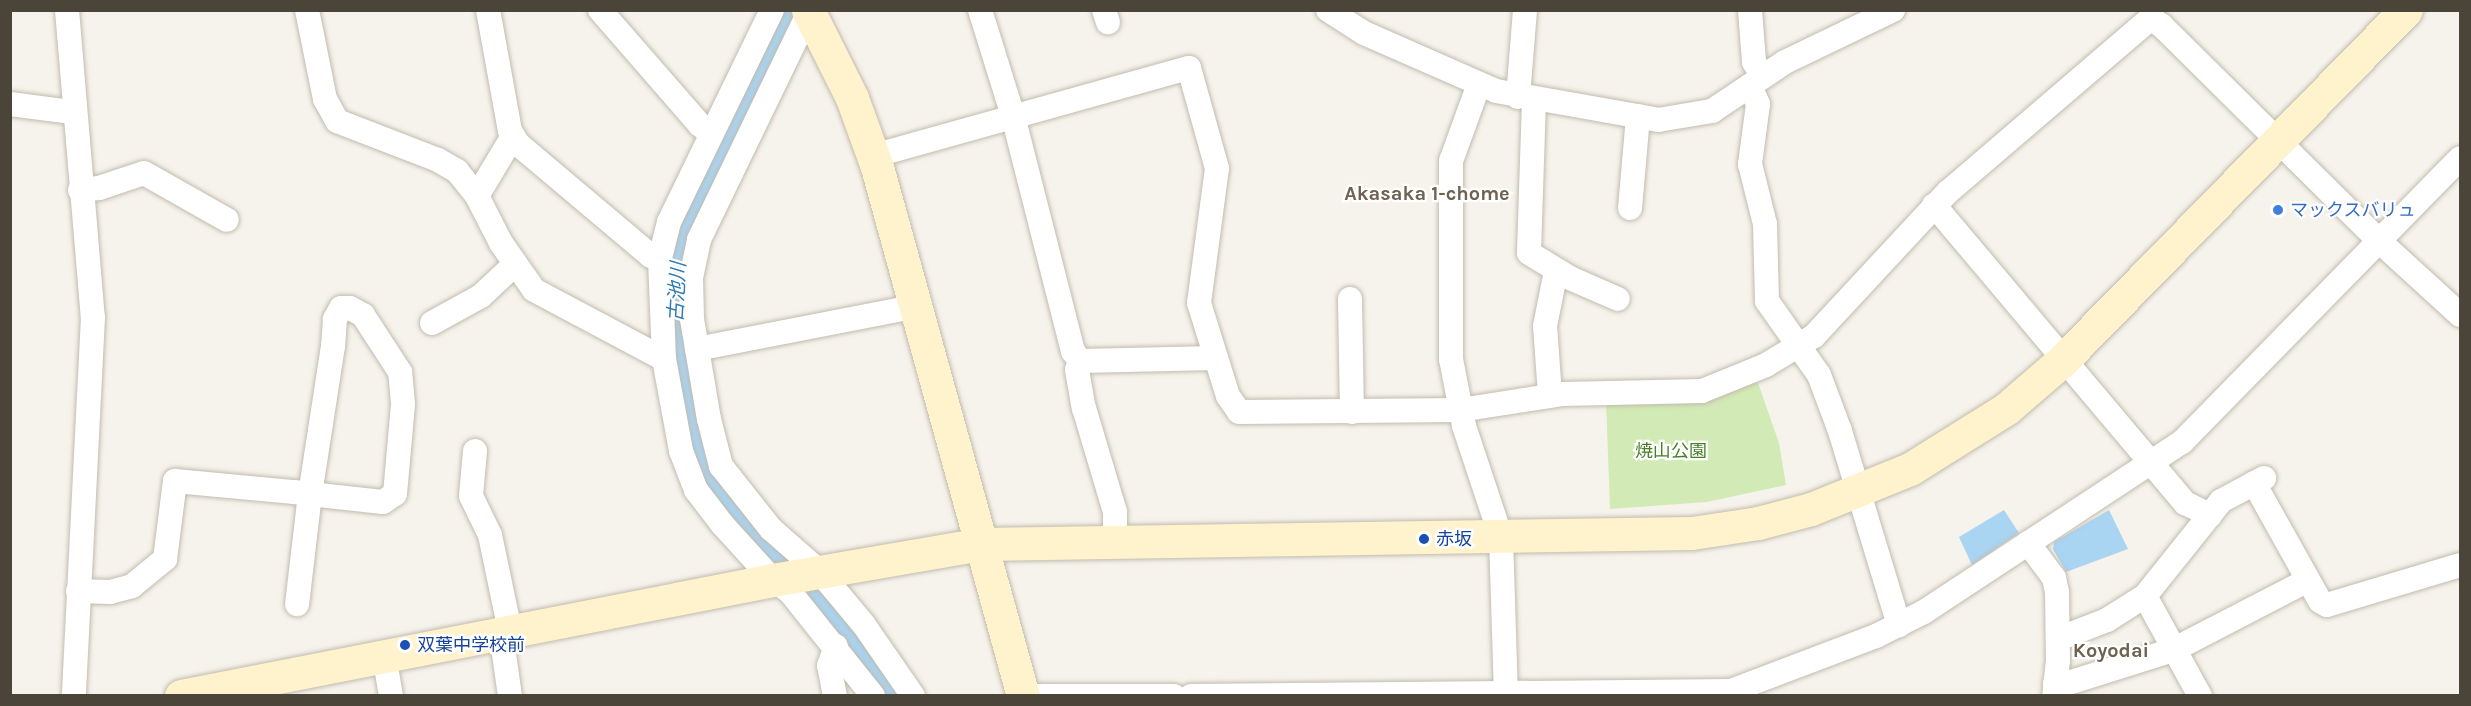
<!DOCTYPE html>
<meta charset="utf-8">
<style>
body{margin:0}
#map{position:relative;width:2471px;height:706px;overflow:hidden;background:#f6f3ec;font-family:Karla,"Noto Sans JP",sans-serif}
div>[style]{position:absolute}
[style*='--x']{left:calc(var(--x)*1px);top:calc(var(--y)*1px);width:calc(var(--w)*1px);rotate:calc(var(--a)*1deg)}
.green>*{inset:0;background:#d2eab5}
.water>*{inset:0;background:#a9d4f2}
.river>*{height:38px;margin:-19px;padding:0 19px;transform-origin:19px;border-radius:19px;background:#a9d4f2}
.roads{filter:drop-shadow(0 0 2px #c2bbae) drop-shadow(0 0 2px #c2bbae)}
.street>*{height:24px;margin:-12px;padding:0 12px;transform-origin:12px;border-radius:12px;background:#fff}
.secondary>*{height:33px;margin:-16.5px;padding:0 16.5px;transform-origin:16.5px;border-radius:16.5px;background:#fff3cd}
.dots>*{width:16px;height:16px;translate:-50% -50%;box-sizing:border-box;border:3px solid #fff;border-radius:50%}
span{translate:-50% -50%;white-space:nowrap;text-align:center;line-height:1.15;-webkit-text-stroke:4.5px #fff;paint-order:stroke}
.shop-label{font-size:18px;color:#366cbe}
.left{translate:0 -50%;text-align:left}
.park-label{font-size:18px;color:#4a7f2a}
.transit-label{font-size:18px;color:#164399}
.neighbourhood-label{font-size:20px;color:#6e6250;font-weight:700}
.water-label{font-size:20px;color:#2e7ab2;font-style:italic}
.frame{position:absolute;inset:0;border:12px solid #4b4439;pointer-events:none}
</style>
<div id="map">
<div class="green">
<div style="clip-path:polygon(1756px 377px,1779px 443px,1786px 485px,1707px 502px,1610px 509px,1606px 400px)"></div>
</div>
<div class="water">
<div style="clip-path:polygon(2004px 510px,2019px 533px,1972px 565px,1959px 537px)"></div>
<div style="clip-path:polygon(2109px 510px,2128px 549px,2066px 572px,2053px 549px,2054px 542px)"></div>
</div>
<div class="river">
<div style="--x:777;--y:553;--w:64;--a:-136.3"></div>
<div style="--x:731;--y:509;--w:87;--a:-117.5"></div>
<div style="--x:691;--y:432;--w:89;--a:-100.3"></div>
<div style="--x:675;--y:344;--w:72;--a:-90"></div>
<div style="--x:675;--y:272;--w:46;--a:-77.5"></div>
<div style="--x:685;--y:227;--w:227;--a:-63.5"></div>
<div style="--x:823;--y:604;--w:109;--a:57.3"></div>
</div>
<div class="roads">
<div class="street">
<div style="--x:67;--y:10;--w:308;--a:85.2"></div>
<div style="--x:93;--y:317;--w:379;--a:92.9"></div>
<div style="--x:307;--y:10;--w:91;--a:78.6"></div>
<div style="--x:325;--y:99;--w:25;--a:61"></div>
<div style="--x:337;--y:121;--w:108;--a:21.1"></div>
<div style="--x:438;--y:160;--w:22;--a:30"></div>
<div style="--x:457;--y:171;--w:32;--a:51"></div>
<div style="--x:477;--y:196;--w:53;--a:62.9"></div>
<div style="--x:501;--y:243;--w:57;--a:54.9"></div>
<div style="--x:534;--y:290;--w:147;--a:28"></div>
<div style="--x:488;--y:10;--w:123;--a:79.7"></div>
<div style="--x:510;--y:131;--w:15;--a:58"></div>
<div style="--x:518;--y:144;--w:174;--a:40.1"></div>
<div style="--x:651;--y:256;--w:9;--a:18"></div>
<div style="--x:600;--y:10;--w:152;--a:49"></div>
<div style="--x:700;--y:125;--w:14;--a:36"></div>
<div style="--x:772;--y:10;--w:236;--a:115.9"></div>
<div style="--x:669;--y:222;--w:38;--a:104"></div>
<div style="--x:660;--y:259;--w:100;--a:87.7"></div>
<div style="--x:664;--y:359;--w:94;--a:79.5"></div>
<div style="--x:681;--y:451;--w:42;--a:69"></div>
<div style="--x:696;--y:490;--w:43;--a:52.6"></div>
<div style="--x:722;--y:524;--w:76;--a:47.7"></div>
<div style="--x:773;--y:580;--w:21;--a:35"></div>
<div style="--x:790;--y:592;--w:133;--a:51.4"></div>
<div style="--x:810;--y:10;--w:255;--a:115.8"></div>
<div style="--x:699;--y:240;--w:39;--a:102"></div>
<div style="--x:691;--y:278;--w:41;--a:88.6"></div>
<div style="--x:692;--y:319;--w:101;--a:80.4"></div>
<div style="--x:709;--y:419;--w:49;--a:75.7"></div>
<div style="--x:721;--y:466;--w:80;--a:51.6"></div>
<div style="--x:771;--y:529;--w:64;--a:41.2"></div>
<div style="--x:819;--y:571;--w:70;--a:50.2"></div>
<div style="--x:864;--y:625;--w:86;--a:55.4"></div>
<div style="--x:980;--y:10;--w:111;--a:72.7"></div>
<div style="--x:1013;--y:116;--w:243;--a:75.7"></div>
<div style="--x:1073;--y:351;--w:12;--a:55"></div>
<div style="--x:1080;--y:361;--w:136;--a:-1.3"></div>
<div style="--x:1104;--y:10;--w:13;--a:72"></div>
<div style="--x:1328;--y:10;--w:43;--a:32.6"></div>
<div style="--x:1364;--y:33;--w:144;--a:23.7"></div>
<div style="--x:1496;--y:91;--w:165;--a:10.1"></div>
<div style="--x:1658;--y:120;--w:55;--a:-9.5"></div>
<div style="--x:1712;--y:111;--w:88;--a:-33.9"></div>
<div style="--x:1785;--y:62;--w:120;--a:-25.7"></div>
<div style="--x:1750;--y:10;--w:52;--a:85.6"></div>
<div style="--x:1754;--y:62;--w:17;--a:59"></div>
<div style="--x:2152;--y:10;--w:9;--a:103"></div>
<div style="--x:2150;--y:19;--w:13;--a:29"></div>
<div style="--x:2161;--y:25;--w:305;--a:44.7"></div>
<div style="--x:2378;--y:240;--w:111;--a:42.4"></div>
<div style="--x:1479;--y:84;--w:82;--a:110"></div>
<div style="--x:1451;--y:161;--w:198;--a:90"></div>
<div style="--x:1451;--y:359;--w:68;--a:79"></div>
<div style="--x:1464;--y:426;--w:117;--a:71.6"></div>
<div style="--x:1501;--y:537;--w:155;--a:88.2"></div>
<div style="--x:1750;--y:86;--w:20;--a:66"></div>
<div style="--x:1758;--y:104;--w:61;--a:97.6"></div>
<div style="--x:1750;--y:164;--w:62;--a:76"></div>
<div style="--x:1765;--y:224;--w:77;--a:88.5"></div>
<div style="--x:1767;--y:301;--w:90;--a:54.9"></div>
<div style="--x:1819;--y:375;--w:60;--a:69.4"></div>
<div style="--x:1840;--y:431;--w:203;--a:73.1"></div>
<div style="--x:1518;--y:97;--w:87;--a:-85.4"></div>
<div style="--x:1534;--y:101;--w:152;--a:91.9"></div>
<div style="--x:1529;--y:253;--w:48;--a:31.4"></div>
<div style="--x:1570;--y:278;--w:52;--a:23.6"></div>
<div style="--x:10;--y:104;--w:63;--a:7.4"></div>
<div style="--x:873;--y:156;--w:328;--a:-15.6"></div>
<div style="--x:1189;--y:68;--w:104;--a:74.4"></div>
<div style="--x:1217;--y:168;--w:136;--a:97.6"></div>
<div style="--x:1199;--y:303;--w:97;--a:72.7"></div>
<div style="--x:1228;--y:396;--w:19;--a:55"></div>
<div style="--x:1239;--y:412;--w:221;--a:-0.5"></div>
<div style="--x:1460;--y:410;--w:103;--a:-8.9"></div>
<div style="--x:1562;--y:394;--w:140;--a:-1.2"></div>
<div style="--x:1702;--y:391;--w:69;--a:-22.1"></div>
<div style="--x:1766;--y:365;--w:56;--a:-31.1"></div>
<div style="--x:1814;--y:336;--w:197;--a:-47.1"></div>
<div style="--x:1948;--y:192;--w:266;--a:-40.6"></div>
<div style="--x:80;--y:190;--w:19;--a:-6"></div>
<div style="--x:99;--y:188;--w:47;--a:-18.4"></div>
<div style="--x:144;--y:173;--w:95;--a:29.5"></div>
<div style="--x:477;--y:196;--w:70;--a:-59"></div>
<div style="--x:1934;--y:205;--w:390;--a:49.9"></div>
<div style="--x:2185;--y:503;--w:28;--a:26"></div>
<div style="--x:1630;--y:208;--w:92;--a:-85"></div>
<div style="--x:1350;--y:299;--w:113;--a:89"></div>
<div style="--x:432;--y:323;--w:56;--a:-28.9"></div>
<div style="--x:481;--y:296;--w:45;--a:-43.2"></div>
<div style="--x:697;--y:349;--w:221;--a:-11"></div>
<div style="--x:1080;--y:361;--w:9;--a:108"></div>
<div style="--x:1077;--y:370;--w:39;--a:80"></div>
<div style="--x:1084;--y:408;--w:109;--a:73.4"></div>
<div style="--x:1115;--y:512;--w:28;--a:90"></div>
<div style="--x:1550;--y:395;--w:69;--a:-94.1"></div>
<div style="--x:1545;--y:326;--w:56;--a:-78.7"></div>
<div style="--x:475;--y:451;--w:45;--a:95.1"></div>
<div style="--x:471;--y:496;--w:43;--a:64"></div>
<div style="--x:490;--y:535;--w:98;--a:78.2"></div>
<div style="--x:2254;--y:483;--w:135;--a:60.8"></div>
<div style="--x:2320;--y:601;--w:8;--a:30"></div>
<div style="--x:2327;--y:605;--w:139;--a:-16.7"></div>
<div style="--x:2028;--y:543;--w:44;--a:53.4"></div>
<div style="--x:2054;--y:578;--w:14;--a:78"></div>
<div style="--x:2057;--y:592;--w:68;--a:89.2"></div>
<div style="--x:2058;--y:660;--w:36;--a:96"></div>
<div style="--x:78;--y:591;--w:32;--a:2"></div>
<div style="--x:110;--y:592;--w:23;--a:-15"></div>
<div style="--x:132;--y:586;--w:43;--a:-39.3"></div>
<div style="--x:165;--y:559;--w:79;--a:-82.7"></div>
<div style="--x:175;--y:481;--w:120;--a:5.3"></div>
<div style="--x:294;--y:492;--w:16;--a:7"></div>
<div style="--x:310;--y:494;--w:73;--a:6.3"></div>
<div style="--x:383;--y:502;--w:14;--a:-34"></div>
<div style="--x:395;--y:494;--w:90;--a:-84.9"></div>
<div style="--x:403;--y:404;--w:32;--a:-95"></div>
<div style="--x:400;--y:372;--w:68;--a:-123"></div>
<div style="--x:363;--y:315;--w:15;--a:-152"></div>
<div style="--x:350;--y:308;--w:9;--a:180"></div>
<div style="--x:341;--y:308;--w:13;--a:119"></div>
<div style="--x:335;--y:319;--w:27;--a:94"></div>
<div style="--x:333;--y:346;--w:150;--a:98.8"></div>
<div style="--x:310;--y:494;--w:111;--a:96.7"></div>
<div style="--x:501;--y:633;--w:64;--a:81.9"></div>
<div style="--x:2058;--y:639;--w:53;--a:-21.2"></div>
<div style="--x:2107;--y:620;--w:45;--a:-32.3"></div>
<div style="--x:384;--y:655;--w:42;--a:80.3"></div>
<div style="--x:2055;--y:683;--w:10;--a:6"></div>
<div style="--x:2065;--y:684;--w:113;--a:-17.5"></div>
<div style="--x:2173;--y:650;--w:152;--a:-27.4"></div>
<div style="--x:835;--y:696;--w:31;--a:-101"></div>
<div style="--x:829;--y:666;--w:21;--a:-71"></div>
<div style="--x:1030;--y:696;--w:144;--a:0"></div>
<div style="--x:1191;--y:696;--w:540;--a:-0.53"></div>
<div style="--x:1731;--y:691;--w:155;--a:-20.8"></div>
<div style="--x:1876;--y:636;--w:54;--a:-26.6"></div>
<div style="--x:1924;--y:612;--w:309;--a:-33.4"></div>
<div style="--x:2182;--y:442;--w:397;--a:-45.6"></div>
<div style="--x:2200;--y:696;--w:114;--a:-118.8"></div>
<div style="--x:2145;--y:596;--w:122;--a:-51.3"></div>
<div style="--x:2221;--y:501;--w:49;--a:-28.1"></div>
</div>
<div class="secondary">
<div style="--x:808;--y:10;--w:98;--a:63.4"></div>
<div style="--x:852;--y:98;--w:73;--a:70.1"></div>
<div style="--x:877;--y:167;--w:549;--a:74.57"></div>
<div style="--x:181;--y:696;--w:603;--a:-11.09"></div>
<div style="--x:773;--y:580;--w:211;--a:-9.8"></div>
<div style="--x:981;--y:544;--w:711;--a:-0.89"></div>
<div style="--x:1692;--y:533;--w:67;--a:-8.6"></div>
<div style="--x:1758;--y:523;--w:55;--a:-14.8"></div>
<div style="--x:1811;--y:509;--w:107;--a:-22"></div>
<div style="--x:1910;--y:469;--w:113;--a:-32"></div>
<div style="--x:2006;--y:409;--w:75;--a:-40.7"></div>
<div style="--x:2063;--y:360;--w:490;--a:-45.6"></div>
</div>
</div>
<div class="dots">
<div style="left:2278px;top:210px;background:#3f7fe0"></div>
<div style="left:1424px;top:539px;background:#1a4fb4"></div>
<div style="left:405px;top:645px;background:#1a4fb4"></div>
</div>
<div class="shop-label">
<span class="left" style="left:2290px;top:210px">マックスバリュ</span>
</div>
<div class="park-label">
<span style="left:1671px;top:451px">焼山公園</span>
</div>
<div class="transit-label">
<span class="left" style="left:1436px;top:539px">赤坂</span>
<span class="left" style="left:417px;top:645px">双葉中学校前</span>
</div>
<div class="neighbourhood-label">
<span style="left:1427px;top:193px">Akasaka 1-chome</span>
<span style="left:2111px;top:650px">Koyodai</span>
</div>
<div class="water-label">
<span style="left:677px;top:292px;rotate:-87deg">古池川</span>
</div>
<div class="frame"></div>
</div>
